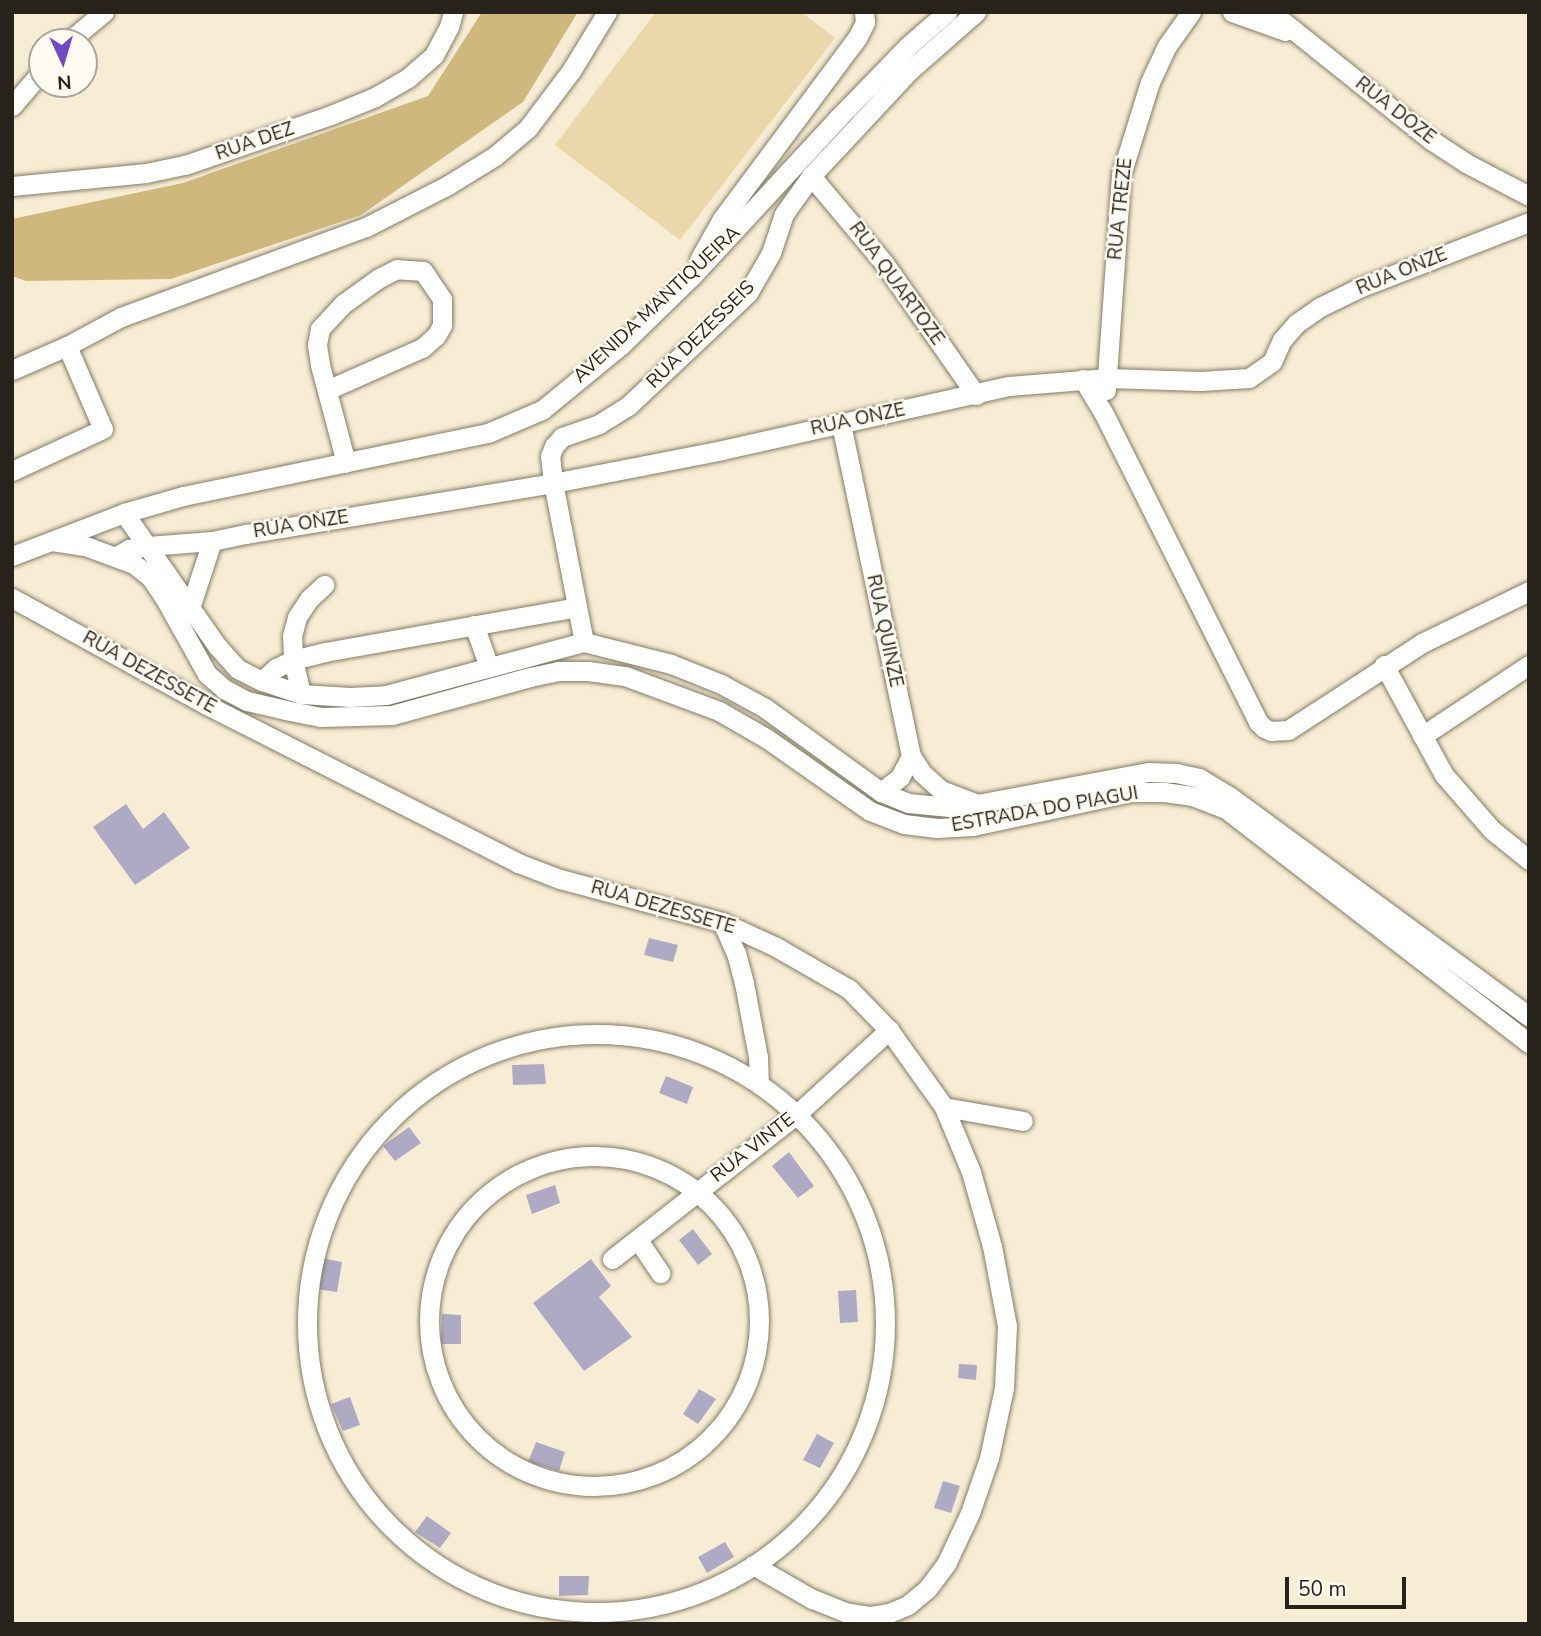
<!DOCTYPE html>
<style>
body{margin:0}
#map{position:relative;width:1541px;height:1636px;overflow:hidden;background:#f7edd4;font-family:"Nunito Sans",sans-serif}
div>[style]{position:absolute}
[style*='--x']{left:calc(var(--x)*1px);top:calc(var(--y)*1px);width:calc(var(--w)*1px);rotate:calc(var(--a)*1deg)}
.green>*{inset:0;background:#ead8aa}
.forest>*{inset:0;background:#cfb87d}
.building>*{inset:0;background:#afaac3}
.roads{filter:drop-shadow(0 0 2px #847b64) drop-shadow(0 0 2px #847b64)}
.minor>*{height:19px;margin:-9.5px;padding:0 9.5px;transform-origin:9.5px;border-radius:9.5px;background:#fff}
.minor>.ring{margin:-9.5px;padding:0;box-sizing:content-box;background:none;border:19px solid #fff;border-radius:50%}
span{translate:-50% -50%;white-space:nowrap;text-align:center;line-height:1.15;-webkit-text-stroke:5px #fffbf1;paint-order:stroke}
.street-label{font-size:19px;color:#27231a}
.frame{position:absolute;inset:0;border:14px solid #27231a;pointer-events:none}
.north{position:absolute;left:28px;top:28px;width:70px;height:70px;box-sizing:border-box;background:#fffbf1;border:2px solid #a9a59b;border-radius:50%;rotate:176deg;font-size:19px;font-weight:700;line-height:28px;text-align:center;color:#27231a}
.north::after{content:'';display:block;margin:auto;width:24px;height:32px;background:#7149c2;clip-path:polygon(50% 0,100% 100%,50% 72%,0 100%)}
.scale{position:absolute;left:1285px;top:1577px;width:121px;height:32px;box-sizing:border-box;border:4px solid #27231a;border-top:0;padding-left:9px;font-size:21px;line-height:24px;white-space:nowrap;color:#27231a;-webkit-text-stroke:5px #fffbf1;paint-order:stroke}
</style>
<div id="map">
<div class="green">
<div style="clip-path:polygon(656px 12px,801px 12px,835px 38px,680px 240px,555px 145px)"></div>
</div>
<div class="forest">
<div style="clip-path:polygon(482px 12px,578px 12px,523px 102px,361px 215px,171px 279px,26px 281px,12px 276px,12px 219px,183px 183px,428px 96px)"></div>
</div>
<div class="building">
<div style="clip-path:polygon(126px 804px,143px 829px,164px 812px,190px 848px,135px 885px,93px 827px)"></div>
<div style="clip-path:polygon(649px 938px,678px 945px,673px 962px,644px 955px)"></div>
<div style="clip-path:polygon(544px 1064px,546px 1084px,513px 1085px,512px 1065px)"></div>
<div style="clip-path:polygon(666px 1076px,693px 1087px,687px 1104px,659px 1093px)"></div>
<div style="clip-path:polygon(409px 1127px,421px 1143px,395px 1161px,383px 1146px)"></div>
<div style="clip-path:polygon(789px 1152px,814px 1186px,798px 1198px,772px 1166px)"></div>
<div style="clip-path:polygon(555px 1185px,560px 1203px,532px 1214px,526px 1195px)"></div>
<div style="clip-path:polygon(693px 1229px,712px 1254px,698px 1265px,679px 1240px)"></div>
<div style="clip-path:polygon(321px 1258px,342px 1262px,337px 1292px,316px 1289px)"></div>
<div style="clip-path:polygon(591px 1259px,611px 1286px,599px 1297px,632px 1337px,584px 1371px,533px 1303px)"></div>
<div style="clip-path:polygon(856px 1290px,858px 1322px,840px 1323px,838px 1291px)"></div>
<div style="clip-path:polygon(442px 1314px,461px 1315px,461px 1344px,441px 1344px)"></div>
<div style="clip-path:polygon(959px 1364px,977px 1365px,976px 1380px,958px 1378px)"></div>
<div style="clip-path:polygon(699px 1389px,716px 1399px,698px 1424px,683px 1414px)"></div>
<div style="clip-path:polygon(350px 1397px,360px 1425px,343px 1431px,331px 1404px)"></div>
<div style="clip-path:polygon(817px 1434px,834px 1443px,820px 1468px,803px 1460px)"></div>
<div style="clip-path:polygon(536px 1442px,565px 1452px,559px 1471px,528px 1462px)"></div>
<div style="clip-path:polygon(943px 1481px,960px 1486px,951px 1513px,934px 1508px)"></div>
<div style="clip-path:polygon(427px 1516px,451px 1533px,440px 1548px,415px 1532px)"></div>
<div style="clip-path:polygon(725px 1542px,734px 1557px,707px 1573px,698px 1557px)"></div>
<div style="clip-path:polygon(559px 1576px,589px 1576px,588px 1595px,559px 1596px)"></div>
</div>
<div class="roads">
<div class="minor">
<div style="--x:1232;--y:12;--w:56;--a:19.7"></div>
<div style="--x:1271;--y:12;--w:205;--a:38.7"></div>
<div style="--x:1431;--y:140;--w:42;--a:33.3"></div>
<div style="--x:1466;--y:163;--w:71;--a:27.6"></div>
<div style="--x:68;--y:42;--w:47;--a:-39.8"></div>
<div style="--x:12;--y:106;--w:46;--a:-49.4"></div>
<div style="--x:811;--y:176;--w:114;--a:50"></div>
<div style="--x:884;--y:263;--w:161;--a:55.1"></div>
<div style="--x:12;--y:186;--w:135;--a:-5.5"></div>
<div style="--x:146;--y:173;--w:40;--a:-12"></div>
<div style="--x:185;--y:165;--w:154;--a:-18.9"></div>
<div style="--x:331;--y:115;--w:48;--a:-22.2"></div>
<div style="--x:375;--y:97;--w:39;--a:-30"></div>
<div style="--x:409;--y:77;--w:33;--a:-41"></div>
<div style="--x:434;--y:55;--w:32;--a:-62"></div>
<div style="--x:449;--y:27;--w:16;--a:-75"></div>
<div style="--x:699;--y:260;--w:47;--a:-60.7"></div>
<div style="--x:722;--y:219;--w:226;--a:-53.3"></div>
<div style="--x:857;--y:38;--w:18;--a:-63"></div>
<div style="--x:865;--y:22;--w:10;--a:-96"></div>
<div style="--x:67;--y:346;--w:61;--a:-28.2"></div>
<div style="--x:121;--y:317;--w:261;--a:-20.2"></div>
<div style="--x:366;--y:227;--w:92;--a:-27.1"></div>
<div style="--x:448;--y:185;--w:55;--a:-31.7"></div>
<div style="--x:495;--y:156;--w:43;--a:-40.3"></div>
<div style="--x:528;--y:128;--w:71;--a:-53"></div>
<div style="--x:571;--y:71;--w:69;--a:-58.6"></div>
<div style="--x:12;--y:370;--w:60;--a:-23.6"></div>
<div style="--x:67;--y:346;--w:90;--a:66.6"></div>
<div style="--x:103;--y:429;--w:100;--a:155.2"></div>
<div style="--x:1083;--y:379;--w:39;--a:59"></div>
<div style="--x:1103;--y:412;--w:347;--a:63.4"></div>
<div style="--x:1258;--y:722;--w:8;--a:45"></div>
<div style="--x:1264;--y:728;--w:8;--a:23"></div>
<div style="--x:1271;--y:731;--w:17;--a:-3"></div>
<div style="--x:1288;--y:730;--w:160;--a:-33"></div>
<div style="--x:1422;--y:643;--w:119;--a:-25.9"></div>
<div style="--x:327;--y:390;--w:104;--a:-23.9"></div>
<div style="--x:422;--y:348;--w:18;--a:-41"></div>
<div style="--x:436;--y:336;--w:13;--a:-61"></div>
<div style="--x:442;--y:325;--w:26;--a:-90"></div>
<div style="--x:442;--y:299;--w:34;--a:-124"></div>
<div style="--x:423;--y:271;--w:26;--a:-176"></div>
<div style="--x:397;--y:269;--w:20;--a:153"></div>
<div style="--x:379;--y:278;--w:44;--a:144.2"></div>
<div style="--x:343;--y:304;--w:34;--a:133"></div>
<div style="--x:320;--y:329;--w:16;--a:101"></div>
<div style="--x:317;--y:345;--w:20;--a:81"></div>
<div style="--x:320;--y:365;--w:101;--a:75.1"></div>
<div style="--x:1106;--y:390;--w:216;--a:-86"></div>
<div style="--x:1121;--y:175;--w:97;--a:-72.7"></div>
<div style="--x:1150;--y:82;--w:40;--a:-65"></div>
<div style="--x:1167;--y:46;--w:42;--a:-54.8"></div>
<div style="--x:841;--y:424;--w:339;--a:78.1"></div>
<div style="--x:911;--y:756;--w:20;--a:57"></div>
<div style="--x:922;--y:773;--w:25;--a:42"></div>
<div style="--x:941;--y:790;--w:34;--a:21"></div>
<div style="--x:124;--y:513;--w:164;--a:55"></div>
<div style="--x:218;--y:647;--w:30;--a:48"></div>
<div style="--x:238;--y:669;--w:27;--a:27"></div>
<div style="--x:262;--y:681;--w:41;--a:18.4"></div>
<div style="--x:301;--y:694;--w:49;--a:3.5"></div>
<div style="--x:350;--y:697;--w:36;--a:-3"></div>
<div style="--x:386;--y:695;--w:205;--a:-15"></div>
<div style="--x:584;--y:642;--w:90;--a:14.2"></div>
<div style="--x:671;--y:664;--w:54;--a:21.8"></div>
<div style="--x:721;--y:684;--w:50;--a:28.6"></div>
<div style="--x:765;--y:708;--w:143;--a:35.9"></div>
<div style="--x:881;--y:792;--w:29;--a:22"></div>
<div style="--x:908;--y:803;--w:42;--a:5.4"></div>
<div style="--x:950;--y:807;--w:27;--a:-6"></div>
<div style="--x:977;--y:804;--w:174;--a:-10.6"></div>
<div style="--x:1148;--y:772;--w:28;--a:2"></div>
<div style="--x:1176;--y:773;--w:24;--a:12"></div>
<div style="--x:1199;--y:778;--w:35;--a:31"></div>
<div style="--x:1229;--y:796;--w:372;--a:36.3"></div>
<div style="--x:52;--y:541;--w:36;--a:9"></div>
<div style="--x:88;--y:547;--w:49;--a:20.3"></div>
<div style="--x:134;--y:564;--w:22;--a:39"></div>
<div style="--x:151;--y:578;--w:23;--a:56"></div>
<div style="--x:164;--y:597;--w:88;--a:60.8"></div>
<div style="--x:207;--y:674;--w:23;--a:41"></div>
<div style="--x:224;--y:689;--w:26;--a:28"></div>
<div style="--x:247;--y:701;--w:39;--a:13"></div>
<div style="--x:285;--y:710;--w:37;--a:11"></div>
<div style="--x:321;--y:717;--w:71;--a:-1.6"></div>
<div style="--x:392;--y:715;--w:143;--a:-15.4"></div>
<div style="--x:530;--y:677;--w:29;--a:-12"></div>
<div style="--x:558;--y:671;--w:30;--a:0"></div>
<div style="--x:588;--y:671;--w:37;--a:8"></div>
<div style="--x:625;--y:676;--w:100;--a:20.4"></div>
<div style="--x:719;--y:711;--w:54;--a:29.9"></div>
<div style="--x:766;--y:738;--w:127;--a:35.1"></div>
<div style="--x:870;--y:811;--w:36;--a:21"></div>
<div style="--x:904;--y:824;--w:33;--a:7"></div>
<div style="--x:937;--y:828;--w:36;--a:-3"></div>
<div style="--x:973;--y:826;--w:163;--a:-12.1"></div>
<div style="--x:1132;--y:792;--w:32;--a:0"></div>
<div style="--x:1164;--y:792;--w:28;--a:8"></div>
<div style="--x:1192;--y:796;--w:36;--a:21"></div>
<div style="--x:1226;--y:809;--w:383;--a:37.7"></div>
<div style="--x:12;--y:556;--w:120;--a:-21"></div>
<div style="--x:124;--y:513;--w:61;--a:-16.1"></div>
<div style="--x:183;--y:496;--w:311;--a:-11.7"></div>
<div style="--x:488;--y:433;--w:59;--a:-23.1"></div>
<div style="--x:542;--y:410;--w:102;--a:-39.4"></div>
<div style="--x:621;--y:345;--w:98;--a:-44.2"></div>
<div style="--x:691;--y:277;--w:217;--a:-47.2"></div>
<div style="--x:838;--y:118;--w:100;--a:-45.8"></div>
<div style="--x:908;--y:46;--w:52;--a:-41.1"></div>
<div style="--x:115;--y:557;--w:16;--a:-30"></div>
<div style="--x:129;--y:549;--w:19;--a:-9"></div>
<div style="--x:148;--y:546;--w:64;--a:-4.5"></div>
<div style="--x:12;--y:598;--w:222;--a:28.8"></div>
<div style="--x:207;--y:705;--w:349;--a:26.9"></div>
<div style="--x:518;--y:863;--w:45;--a:20.9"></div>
<div style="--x:560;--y:879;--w:168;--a:14.9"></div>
<div style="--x:722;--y:922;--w:60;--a:24.8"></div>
<div style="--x:776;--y:947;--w:84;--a:29.9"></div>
<div style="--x:849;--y:989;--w:57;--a:45.7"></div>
<div style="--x:889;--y:1030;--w:95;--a:54.5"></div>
<div style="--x:944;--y:1107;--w:70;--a:67.4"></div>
<div style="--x:971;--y:1172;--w:77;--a:74.2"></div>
<div style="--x:992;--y:1246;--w:81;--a:79.4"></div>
<div style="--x:1007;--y:1326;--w:62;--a:92.8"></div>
<div style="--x:1004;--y:1388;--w:72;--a:102.1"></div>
<div style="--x:989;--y:1458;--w:58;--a:109.1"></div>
<div style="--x:970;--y:1513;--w:56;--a:115.2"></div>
<div style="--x:946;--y:1564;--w:31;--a:127"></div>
<div style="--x:927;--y:1589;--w:25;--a:140"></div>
<div style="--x:908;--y:1605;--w:21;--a:157"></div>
<div style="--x:889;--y:1613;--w:20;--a:171"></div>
<div style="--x:869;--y:1616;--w:24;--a:-171"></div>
<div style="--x:845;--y:1612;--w:35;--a:-158"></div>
<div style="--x:812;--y:1599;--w:68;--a:-150"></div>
<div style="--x:191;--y:605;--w:67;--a:-71.8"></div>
<div style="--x:212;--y:541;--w:35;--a:-12"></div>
<div style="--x:246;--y:534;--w:311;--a:-9.4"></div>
<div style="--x:553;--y:483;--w:172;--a:-11"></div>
<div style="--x:722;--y:450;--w:294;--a:-12.6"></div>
<div style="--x:1009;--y:386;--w:99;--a:-4.6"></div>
<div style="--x:1108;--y:378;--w:92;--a:1.9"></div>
<div style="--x:1200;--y:381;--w:49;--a:-3.5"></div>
<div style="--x:1249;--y:378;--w:28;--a:-35"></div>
<div style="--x:1272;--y:362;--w:24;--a:-66"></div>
<div style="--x:1282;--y:340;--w:23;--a:-49"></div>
<div style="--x:1297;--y:323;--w:28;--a:-35"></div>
<div style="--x:1320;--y:307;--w:43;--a:-26"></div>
<div style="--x:1359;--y:288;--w:182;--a:-21.2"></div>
<div style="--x:474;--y:625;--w:45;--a:70.3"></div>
<div style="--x:584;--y:642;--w:162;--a:-101"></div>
<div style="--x:553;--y:483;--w:27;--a:-96"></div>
<div style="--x:550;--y:456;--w:11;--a:-68"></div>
<div style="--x:554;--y:446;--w:12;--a:-48"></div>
<div style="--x:562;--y:437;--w:39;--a:-19"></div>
<div style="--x:599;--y:424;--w:34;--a:-32"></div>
<div style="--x:628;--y:406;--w:165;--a:-43.3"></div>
<div style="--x:748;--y:293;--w:46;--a:-60.1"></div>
<div style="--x:771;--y:253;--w:41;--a:-71.6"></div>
<div style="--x:784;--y:214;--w:47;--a:-54.6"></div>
<div style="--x:811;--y:176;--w:145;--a:-47"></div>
<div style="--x:910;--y:70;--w:88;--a:-41.3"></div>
<div style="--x:1384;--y:665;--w:125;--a:61.4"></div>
<div style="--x:1444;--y:775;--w:73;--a:48.9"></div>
<div style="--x:1492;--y:830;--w:48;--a:39"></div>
<div style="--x:262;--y:681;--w:19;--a:-43"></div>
<div style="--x:276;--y:668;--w:19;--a:-25"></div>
<div style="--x:293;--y:660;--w:33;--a:-14"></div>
<div style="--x:325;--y:652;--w:256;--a:-10.1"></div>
<div style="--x:301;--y:694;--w:35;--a:-103"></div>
<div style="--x:293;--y:660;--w:24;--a:-92"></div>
<div style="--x:292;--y:636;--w:20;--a:-75"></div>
<div style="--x:297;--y:617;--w:22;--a:-56"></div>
<div style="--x:309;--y:599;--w:21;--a:-43"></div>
<div style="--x:1422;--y:736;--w:128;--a:-33.6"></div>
<div style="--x:881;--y:792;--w:24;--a:-38"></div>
<div style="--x:900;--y:777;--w:24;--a:-62"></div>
<div style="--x:722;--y:922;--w:34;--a:66"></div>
<div style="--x:736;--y:953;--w:31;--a:75"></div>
<div style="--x:744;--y:983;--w:75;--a:79.3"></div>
<div style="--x:758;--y:1057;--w:27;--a:88"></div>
<div class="ring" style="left:307px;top:1034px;width:559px;height:559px"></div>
<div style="--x:944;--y:1107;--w:80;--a:10"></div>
<div class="ring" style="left:429px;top:1156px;width:311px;height:311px"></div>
<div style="--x:638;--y:1240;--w:40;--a:56"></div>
<div style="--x:612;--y:1259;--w:235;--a:-38.1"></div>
<div style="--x:797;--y:1114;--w:125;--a:-42.4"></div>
</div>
</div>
<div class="street-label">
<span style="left:1395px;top:111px;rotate:38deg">RUA DOZE</span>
<span style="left:255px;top:142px;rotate:-19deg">RUA DEZ</span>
<span style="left:1121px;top:209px;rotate:-84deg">RUA TREZE</span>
<span style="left:1402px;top:272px;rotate:-22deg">RUA ONZE</span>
<span style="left:896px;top:284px;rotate:54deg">RUA QUARTOZE</span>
<span style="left:657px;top:305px;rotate:-43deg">AVENIDA MANTIQUEIRA</span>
<span style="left:701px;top:335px;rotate:-45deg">RUA DEZESSEIS</span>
<span style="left:858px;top:420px;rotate:-12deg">RUA ONZE</span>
<span style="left:301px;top:525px;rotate:-9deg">RUA ONZE</span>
<span style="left:884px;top:631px;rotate:78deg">RUA QUINZE</span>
<span style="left:149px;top:673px;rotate:29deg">RUA DEZESSETE</span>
<span style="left:1045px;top:810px;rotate:-10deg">ESTRADA DO PIAGUI</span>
<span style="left:663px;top:908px;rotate:16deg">RUA DEZESSETE</span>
<span style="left:753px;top:1148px;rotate:-38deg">RUA VINTE</span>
</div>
<div class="frame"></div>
<div class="north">N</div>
<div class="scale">50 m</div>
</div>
